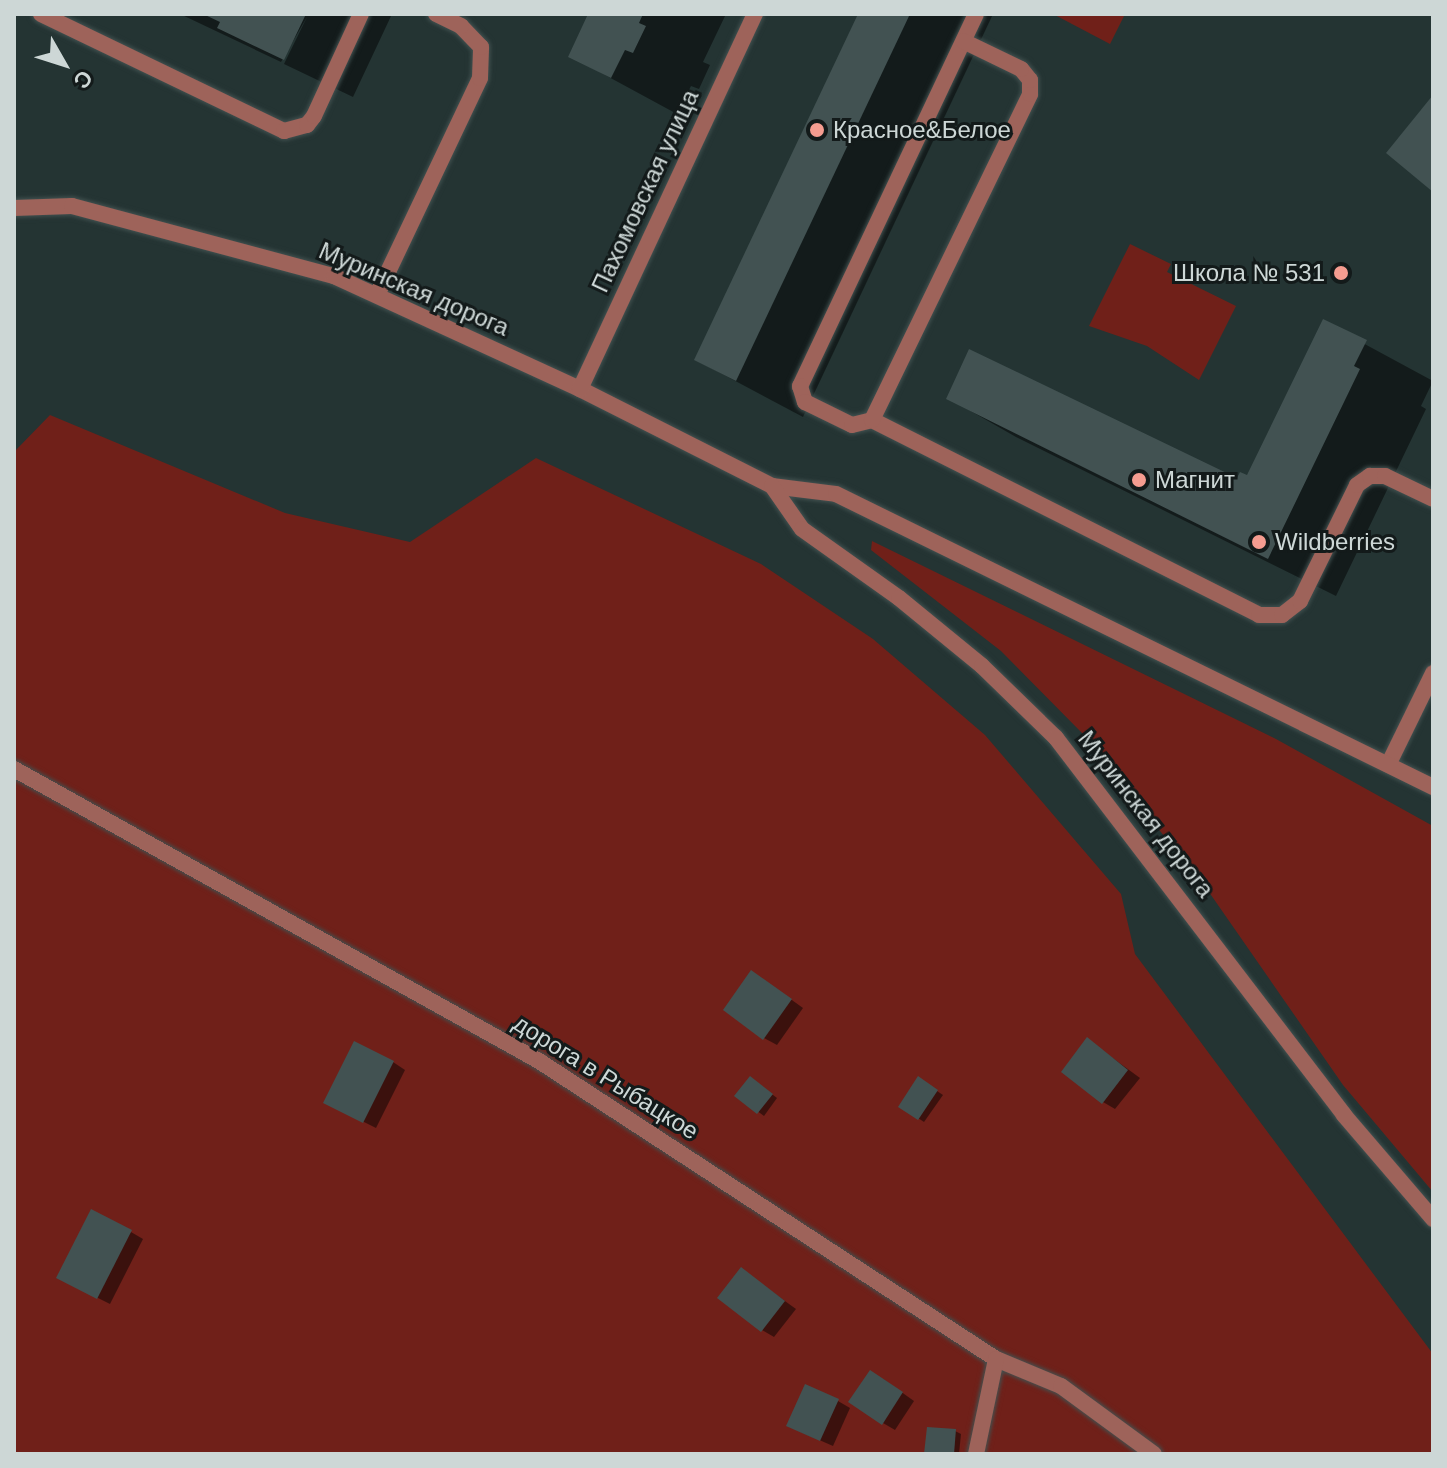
<!DOCTYPE html>
<meta charset="utf-8">
<style>
body{margin:0}
#map{position:relative;width:1447px;height:1468px;overflow:hidden;background:#243433;font-family:Helvetica,sans-serif}
div>[style]{position:absolute}
[style*='--x']{left:calc(var(--x)*1px);top:calc(var(--y)*1px);width:calc(var(--w)*1px);rotate:calc(var(--a)*1deg)}
.green>*{inset:0;background:#702019}
.shadow>*{inset:0;background:#0007}
.building>*{inset:0;background:#425252}
.roads{filter:drop-shadow(0 0 2px #425150) drop-shadow(0 0 2px #425150)}
.lane>*{height:16px;margin:-8px;padding:0 8px;transform-origin:8px;border-radius:8px;background:#9e635a}
.street>*{height:16px;margin:-8px;padding:0 8px;transform-origin:8px;border-radius:8px;background:#9e635a}
.dots>*{width:22px;height:22px;translate:-50% -50%;box-sizing:border-box;border:4px solid #131a1a;border-radius:50%}
span{translate:-50% -50%;white-space:nowrap;text-align:center;line-height:1.15;-webkit-text-stroke:6px #131a1a;paint-order:stroke}
.poi-label{font-size:24px;color:#cdd7d6}
.left{translate:0 -50%;text-align:left}
.right{translate:-100% -50%;text-align:right}
.street-label{font-size:24px;color:#cdd7d6}
.frame{position:absolute;inset:0;border:16px solid #cdd7d6;pointer-events:none}
.north{position:absolute;left:24px;top:24px;width:80px;height:80px;-webkit-text-stroke:6px #131a1a;paint-order:stroke;rotate:129deg;font-size:22px;font-weight:700;line-height:32px;text-align:center;color:#cdd7d6}
.north::after{content:'';display:block;margin:auto;width:28px;height:36px;background:#cdd7d6;clip-path:polygon(50% 0,100% 100%,50% 72%,0 100%)}
</style>
<div id="map">
<div class="green">
<div style="clip-path:polygon(1053px 14px,1125px 14px,1110px 44px)"></div>
<div style="clip-path:polygon(1130px 244px,1171px 264px,1167px 272px,1236px 306px,1199px 380px,1147px 346px,1089px 326px)"></div>
<div style="clip-path:polygon(50px 415px,285px 513px,410px 542px,536px 458px,761px 564px,873px 639px,985px 735px,1121px 894px,1135px 954px,1433px 1354px,1433px 1454px,14px 1454px,14px 452px)"></div>
<div style="clip-path:polygon(872px 541px,1276px 739px,1433px 826px,1433px 1192px,1343px 1085px,1211px 895px,1082px 733px,1001px 651px,871px 550px)"></div>
</div>
<div class="shadow">
<div style="clip-path:polygon(180px 14px,392px 14px,353px 97px,284px 64px,307px 17px,281px 62px)"></div>
<div style="clip-path:polygon(590px 14px,726px 14px,703px 62px,710px 65px,699px 89px,691px 86px,677px 114px,570px 56px)"></div>
<div style="clip-path:polygon(860px 14px,993px 14px,803px 417px,696px 360px)"></div>
<div style="clip-path:polygon(1324px 322px,1433px 381px,1421px 406px,1426px 409px,1336px 596px,1016px 437px,948px 398px,1237px 481px,1248px 478px)"></div>
<div style="clip-path:polygon(764px 980px,803px 1008px,777px 1045px,764px 1038px)"></div>
<div style="clip-path:polygon(1088px 1040px,1140px 1078px,1115px 1109px,1103px 1102px)"></div>
<div style="clip-path:polygon(393px 1062px,405px 1070px,376px 1128px,338px 1109px)"></div>
<div style="clip-path:polygon(919px 1079px,943px 1095px,924px 1122px,900px 1106px)"></div>
<div style="clip-path:polygon(756px 1082px,777px 1098px,764px 1116px,737px 1096px)"></div>
<div style="clip-path:polygon(131px 1232px,143px 1239px,110px 1304px,70px 1284px)"></div>
<div style="clip-path:polygon(742px 1270px,796px 1309px,774px 1337px,762px 1330px)"></div>
<div style="clip-path:polygon(883px 1379px,914px 1401px,895px 1430px,883px 1423px)"></div>
<div style="clip-path:polygon(838px 1401px,850px 1408px,833px 1446px,801px 1432px)"></div>
<div style="clip-path:polygon(955px 1431px,961px 1434px,959px 1454px,926px 1454px)"></div>
</div>
<div class="building">
<div style="clip-path:polygon(203px 14px,306px 14px,284px 60px,217px 28px,220px 22px)"></div>
<div style="clip-path:polygon(588px 14px,643px 14px,639px 23px,646px 26px,633px 53px,625px 50px,611px 78px,568px 57px)"></div>
<div style="clip-path:polygon(858px 14px,910px 14px,736px 381px,694px 360px)"></div>
<div style="clip-path:polygon(1433px 95px,1433px 192px,1386px 153px)"></div>
<div style="clip-path:polygon(1323px 319px,1367px 340px,1354px 366px,1360px 369px,1268px 559px,946px 399px,969px 349px,1237px 478px,1240px 472px,1247px 475px)"></div>
<div style="clip-path:polygon(751px 970px,792px 999px,763px 1040px,723px 1010px)"></div>
<div style="clip-path:polygon(1087px 1037px,1128px 1070px,1102px 1104px,1061px 1072px)"></div>
<div style="clip-path:polygon(354px 1041px,394px 1061px,363px 1123px,323px 1103px)"></div>
<div style="clip-path:polygon(750px 1076px,773px 1094px,757px 1114px,734px 1096px)"></div>
<div style="clip-path:polygon(918px 1076px,938px 1090px,918px 1120px,898px 1107px)"></div>
<div style="clip-path:polygon(91px 1209px,132px 1230px,97px 1299px,56px 1278px)"></div>
<div style="clip-path:polygon(741px 1267px,785px 1301px,761px 1332px,717px 1298px)"></div>
<div style="clip-path:polygon(870px 1370px,903px 1392px,882px 1425px,848px 1402px)"></div>
<div style="clip-path:polygon(805px 1384px,839px 1399px,820px 1441px,786px 1426px)"></div>
<div style="clip-path:polygon(927px 1427px,956px 1429px,954px 1454px,924px 1454px)"></div>
</div>
<div class="roads">
<div class="lane">
<div style="--x:41;--y:14;--w:270;--a:25.7"></div>
<div style="--x:284;--y:131;--w:24;--a:-15"></div>
<div style="--x:307;--y:125;--w:11;--a:-52"></div>
<div style="--x:314;--y:116;--w:112;--a:-65.3"></div>
<div style="--x:976;--y:14;--w:412;--a:115.3"></div>
<div style="--x:800;--y:386;--w:17;--a:73"></div>
<div style="--x:805;--y:402;--w:52;--a:26.1"></div>
<div style="--x:852;--y:425;--w:21;--a:-14"></div>
<div style="--x:872;--y:420;--w:433;--a:26.7"></div>
<div style="--x:1259;--y:615;--w:23;--a:0"></div>
<div style="--x:1282;--y:615;--w:23;--a:-38"></div>
<div style="--x:1300;--y:601;--w:129;--a:-63.8"></div>
<div style="--x:1357;--y:485;--w:16;--a:-35"></div>
<div style="--x:1370;--y:476;--w:15;--a:0"></div>
<div style="--x:1385;--y:476;--w:53;--a:25.6"></div>
<div style="--x:377;--y:295;--w:240;--a:-64.6"></div>
<div style="--x:480;--y:78;--w:31;--a:-88"></div>
<div style="--x:481;--y:47;--w:29;--a:-134"></div>
<div style="--x:461;--y:26;--w:28;--a:-154"></div>
<div style="--x:872;--y:420;--w:362;--a:-64.1"></div>
<div style="--x:1030;--y:94;--w:14;--a:-90"></div>
<div style="--x:1030;--y:80;--w:14;--a:-129"></div>
<div style="--x:1021;--y:69;--w:64;--a:-154.2"></div>
<div style="--x:1389;--y:763;--w:100;--a:-63.9"></div>
</div>
<div class="street">
<div style="--x:14;--y:208;--w:58;--a:-2"></div>
<div style="--x:72;--y:206;--w:271;--a:15"></div>
<div style="--x:334;--y:276;--w:271;--a:24.7"></div>
<div style="--x:580;--y:389;--w:215;--a:26.8"></div>
<div style="--x:772;--y:486;--w:64;--a:7.1"></div>
<div style="--x:836;--y:494;--w:665;--a:26.14"></div>
<div style="--x:580;--y:389;--w:414;--a:-65"></div>
<div style="--x:772;--y:486;--w:52;--a:55.1"></div>
<div style="--x:802;--y:529;--w:119;--a:35.4"></div>
<div style="--x:899;--y:598;--w:107;--a:39.3"></div>
<div style="--x:982;--y:666;--w:103;--a:44.2"></div>
<div style="--x:1056;--y:738;--w:474;--a:52.6"></div>
<div style="--x:1344;--y:1115;--w:137;--a:49.4"></div>
<div style="--x:14;--y:769;--w:601;--a:29.08"></div>
<div style="--x:539;--y:1061;--w:546;--a:33.11"></div>
<div style="--x:996;--y:1359;--w:70;--a:22.6"></div>
<div style="--x:1061;--y:1386;--w:115;--a:36.2"></div>
<div style="--x:976;--y:1454;--w:97;--a:-78.1"></div>
</div>
</div>
<div class="dots">
<div style="left:817px;top:130px;background:#f59c90"></div>
<div style="left:1341px;top:273px;background:#f59c90"></div>
<div style="left:1139px;top:480px;background:#f59c90"></div>
<div style="left:1259px;top:542px;background:#f59c90"></div>
</div>
<div class="poi-label">
<span class="left" style="left:833px;top:130px">Красное&amp;Белое</span>
<span class="right" style="left:1325px;top:273px">Школа № 531</span>
<span class="left" style="left:1155px;top:480px">Магнит</span>
<span class="left" style="left:1275px;top:542px">Wildberries</span>
</div>
<div class="street-label">
<span style="left:645px;top:191px;rotate:-65deg">Пахомовская улица</span>
<span style="left:414px;top:289px;rotate:23deg">Муринская дорога</span>
<span style="left:1146px;top:814px;rotate:52deg">Муринская дорога</span>
<span style="left:606px;top:1077px;rotate:32deg">дорога в Рыбацкое</span>
</div>
<div class="frame"></div>
<div class="north">С</div>
</div>
